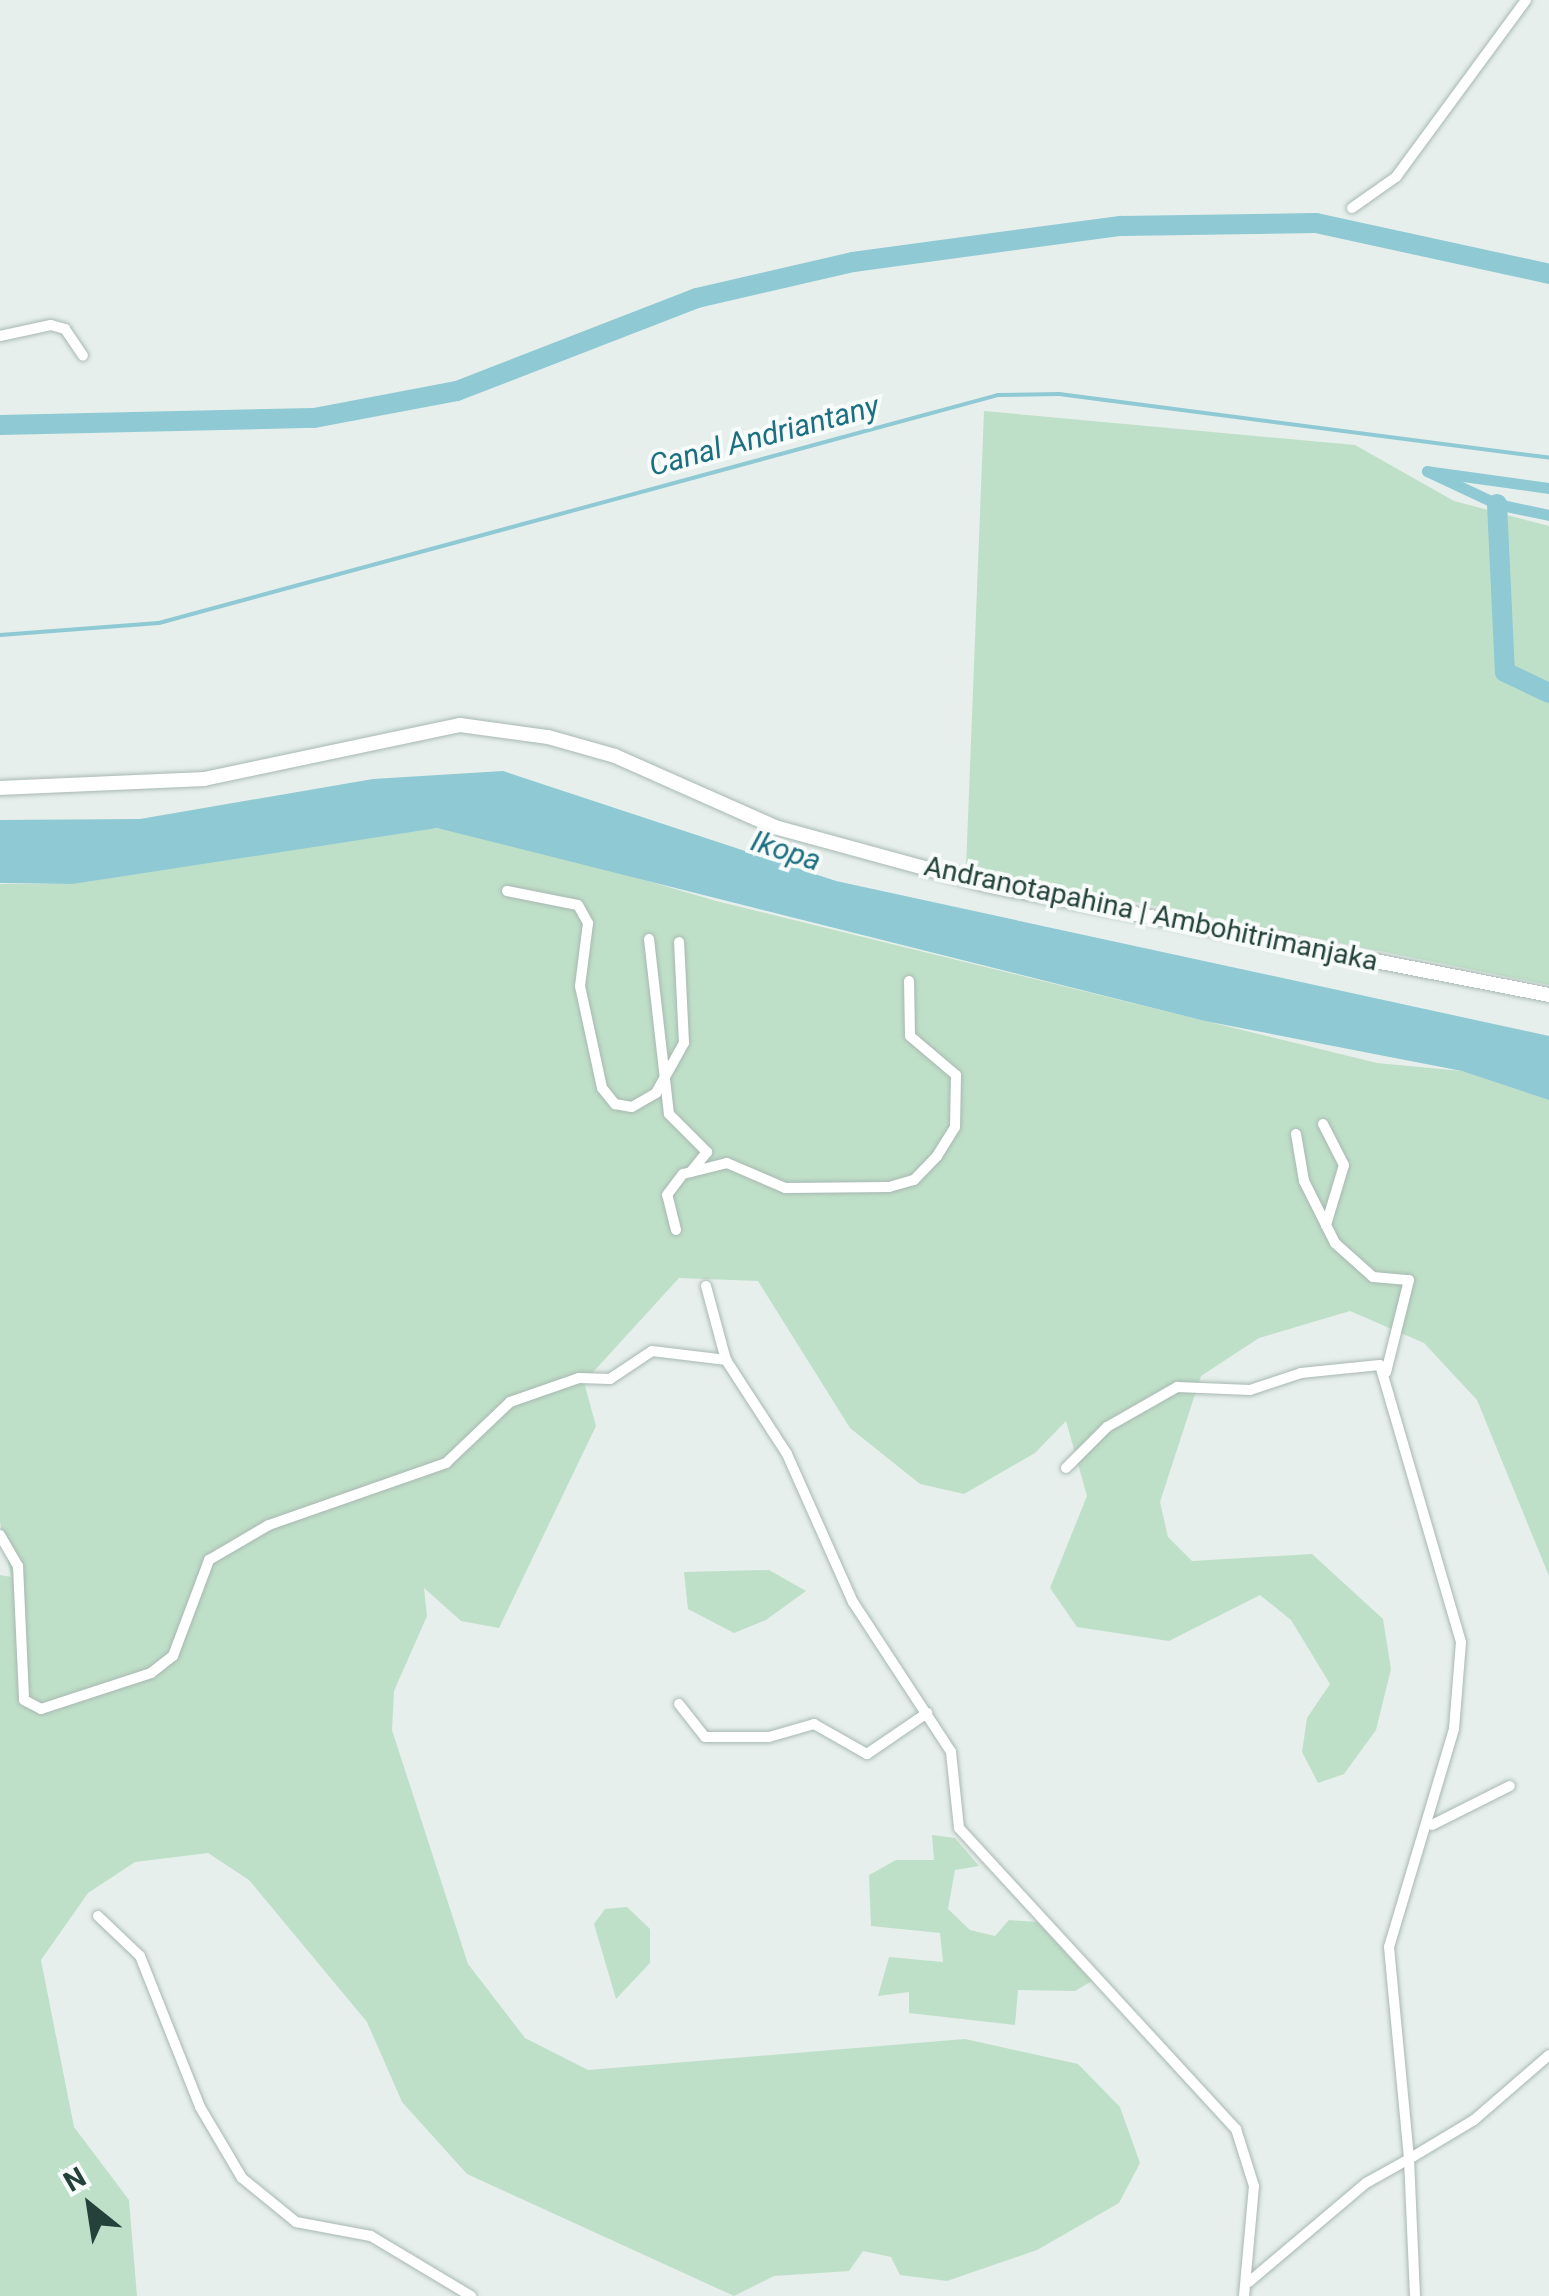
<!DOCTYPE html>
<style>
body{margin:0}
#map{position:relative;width:1549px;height:2296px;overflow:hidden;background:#e6efeb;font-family:Roboto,sans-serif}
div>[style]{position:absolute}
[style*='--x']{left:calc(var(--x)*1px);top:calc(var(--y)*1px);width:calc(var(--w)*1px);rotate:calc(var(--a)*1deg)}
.green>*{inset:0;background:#bfe0c8}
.water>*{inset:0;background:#8ec9d4}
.stream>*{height:4px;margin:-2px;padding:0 2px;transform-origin:2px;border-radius:2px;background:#8ec9d4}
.canal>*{height:11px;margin:-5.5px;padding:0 5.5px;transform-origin:5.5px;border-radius:5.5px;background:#8ec9d4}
.river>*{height:20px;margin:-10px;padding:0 10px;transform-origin:10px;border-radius:10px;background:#8ec9d4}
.roads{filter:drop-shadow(0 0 2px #a8b8b2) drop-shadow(0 0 2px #a8b8b2)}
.street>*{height:10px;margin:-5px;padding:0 5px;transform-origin:5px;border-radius:5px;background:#fff}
.secondary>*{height:14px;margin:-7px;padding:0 7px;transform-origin:7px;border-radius:7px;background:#fff}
span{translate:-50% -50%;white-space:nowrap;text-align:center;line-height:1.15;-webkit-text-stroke:8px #f7fbf9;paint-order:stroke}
.street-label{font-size:28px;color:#24423a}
.water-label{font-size:30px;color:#1c6f80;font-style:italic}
.north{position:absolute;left:40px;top:2156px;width:100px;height:100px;-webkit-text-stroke:8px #f7fbf9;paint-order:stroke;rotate:330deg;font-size:28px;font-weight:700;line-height:40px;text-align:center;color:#24423a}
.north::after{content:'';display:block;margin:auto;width:35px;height:45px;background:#24423a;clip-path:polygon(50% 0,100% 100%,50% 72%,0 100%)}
</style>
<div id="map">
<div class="green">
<div style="clip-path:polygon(984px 411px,1355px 445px,1454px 501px,1549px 526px,1549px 985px,966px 868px)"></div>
<div style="clip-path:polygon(419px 828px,471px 829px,716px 901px,1377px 1063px,1473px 1072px,1549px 1100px,1549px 1576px,1477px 1400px,1424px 1343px,1350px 1311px,1259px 1338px,1201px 1376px,1160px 1502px,1168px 1537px,1192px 1561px,1312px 1554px,1383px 1619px,1391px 1669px,1376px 1730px,1344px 1774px,1318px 1783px,1302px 1752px,1307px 1718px,1330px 1684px,1291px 1620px,1260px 1595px,1169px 1641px,1077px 1627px,1050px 1588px,1087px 1496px,1066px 1421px,1035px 1453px,964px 1494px,920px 1484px,850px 1428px,758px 1281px,679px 1278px,584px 1382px,596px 1426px,499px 1628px,461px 1621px,424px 1588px,427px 1616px,394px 1691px,392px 1730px,468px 1964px,525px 2038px,588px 2070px,965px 2039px,1078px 2064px,1120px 2107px,1140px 2163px,1119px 2203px,1037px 2250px,947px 2281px,900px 2275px,891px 2257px,863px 2251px,849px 2271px,774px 2276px,734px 2296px,467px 2174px,402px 2102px,367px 2022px,249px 1880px,208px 1853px,135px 1862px,88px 1893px,41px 1960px,74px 2127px,129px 2200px,137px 2296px,0 2296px,0 1575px,11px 1577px,0 1522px,0 884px,73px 884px)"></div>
<div style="clip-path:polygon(769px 1570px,806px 1591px,766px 1620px,734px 1633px,688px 1609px,684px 1572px)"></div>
<div style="clip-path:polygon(932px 1835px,955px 1838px,979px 1866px,955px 1870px,948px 1909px,970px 1930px,995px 1936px,1009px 1920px,1037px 1922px,1092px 1981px,1075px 1991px,1018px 1990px,1015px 2025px,909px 2013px,909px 1992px,878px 1996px,889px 1957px,943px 1962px,940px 1933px,871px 1926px,869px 1875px,896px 1860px,934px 1860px)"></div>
<div style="clip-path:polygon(627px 1907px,650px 1929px,650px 1963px,616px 1999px,594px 1924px,605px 1909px)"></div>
</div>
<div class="water">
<div style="clip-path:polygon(503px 771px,836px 881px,1549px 1036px,1549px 1100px,1462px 1071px,1205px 1021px,437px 828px,73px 884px,0 883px,0 820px,140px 819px,373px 779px)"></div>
</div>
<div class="stream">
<div style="--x:0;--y:635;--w:159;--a:-4.3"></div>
<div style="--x:159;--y:623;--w:869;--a:-15.2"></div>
<div style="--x:998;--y:395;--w:61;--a:-0.9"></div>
<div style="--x:1059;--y:394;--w:494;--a:7.4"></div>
</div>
<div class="canal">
<div style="--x:1549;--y:488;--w:123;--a:-172.1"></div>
<div style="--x:1427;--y:471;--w:77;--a:25.2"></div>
<div style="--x:1497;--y:504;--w:53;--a:11.9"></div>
</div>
<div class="river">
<div style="--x:0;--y:425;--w:314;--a:-1.3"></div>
<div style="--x:314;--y:418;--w:146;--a:-10.7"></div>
<div style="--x:457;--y:391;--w:257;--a:-21.2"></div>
<div style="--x:697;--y:298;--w:160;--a:-13"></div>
<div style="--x:853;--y:262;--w:270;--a:-7.7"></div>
<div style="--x:1121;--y:226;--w:195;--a:-0.9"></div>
<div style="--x:1316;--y:223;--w:239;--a:12.3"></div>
<div style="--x:1497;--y:504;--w:168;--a:87.3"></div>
<div style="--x:1505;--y:672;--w:49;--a:25.5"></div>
</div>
<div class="roads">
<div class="street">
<div style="--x:1352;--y:208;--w:54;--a:-35.2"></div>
<div style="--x:1396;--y:177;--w:220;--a:-53.7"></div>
<div style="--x:0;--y:336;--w:52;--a:-12.2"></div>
<div style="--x:51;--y:325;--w:15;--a:16"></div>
<div style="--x:65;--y:329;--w:32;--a:56"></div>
<div style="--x:507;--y:891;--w:72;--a:11.2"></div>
<div style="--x:578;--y:905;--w:21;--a:61"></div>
<div style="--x:588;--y:923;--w:64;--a:97.2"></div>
<div style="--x:580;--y:986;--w:104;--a:77.8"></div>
<div style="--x:602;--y:1088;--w:21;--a:51"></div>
<div style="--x:615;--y:1104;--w:17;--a:10"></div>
<div style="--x:632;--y:1107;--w:28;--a:-30"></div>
<div style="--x:656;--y:1093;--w:57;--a:-60.8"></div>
<div style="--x:684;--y:1043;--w:101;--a:-92.8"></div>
<div style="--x:649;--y:939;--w:176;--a:83.5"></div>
<div style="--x:669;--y:1114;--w:54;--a:45"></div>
<div style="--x:707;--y:1152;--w:26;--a:129"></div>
<div style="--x:1323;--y:1124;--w:46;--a:62.9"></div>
<div style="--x:1344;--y:1165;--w:63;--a:106.7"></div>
<div style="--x:1296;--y:1134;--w:48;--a:80.3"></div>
<div style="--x:1304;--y:1181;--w:69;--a:63.4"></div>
<div style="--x:1335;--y:1243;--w:51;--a:41.8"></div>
<div style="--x:1373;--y:1277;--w:36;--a:5"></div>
<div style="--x:1409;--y:1280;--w:95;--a:104"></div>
<div style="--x:676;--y:1230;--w:36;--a:-104"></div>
<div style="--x:667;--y:1195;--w:26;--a:-53"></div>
<div style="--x:683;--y:1174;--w:45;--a:-14"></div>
<div style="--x:727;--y:1163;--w:63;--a:23.3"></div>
<div style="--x:785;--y:1188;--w:104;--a:-0.6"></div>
<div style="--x:889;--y:1187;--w:26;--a:-16"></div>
<div style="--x:914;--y:1180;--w:33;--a:-46"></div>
<div style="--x:937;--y:1156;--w:34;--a:-58"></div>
<div style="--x:955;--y:1127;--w:52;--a:-88.9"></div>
<div style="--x:956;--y:1075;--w:60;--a:-139.7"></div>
<div style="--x:910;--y:1036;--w:55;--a:-91"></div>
<div style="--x:706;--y:1286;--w:77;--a:74.9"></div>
<div style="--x:726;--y:1360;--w:112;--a:57"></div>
<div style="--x:787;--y:1454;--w:162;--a:66"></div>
<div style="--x:853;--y:1602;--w:179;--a:56.8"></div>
<div style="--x:951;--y:1752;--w:76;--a:84"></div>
<div style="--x:959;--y:1828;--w:409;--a:47.4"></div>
<div style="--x:1236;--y:2129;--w:60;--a:72.5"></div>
<div style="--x:1254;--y:2186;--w:110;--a:95.2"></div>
<div style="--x:1066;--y:1468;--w:58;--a:-45"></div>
<div style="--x:1107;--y:1427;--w:81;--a:-29.7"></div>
<div style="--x:1177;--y:1387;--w:73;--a:2.4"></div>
<div style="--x:1250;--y:1390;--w:54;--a:-18.4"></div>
<div style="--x:1301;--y:1373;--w:79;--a:-5.8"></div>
<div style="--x:1380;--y:1365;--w:289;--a:73.7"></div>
<div style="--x:1461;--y:1642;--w:87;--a:94.6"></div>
<div style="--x:1454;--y:1729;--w:227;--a:106.6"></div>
<div style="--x:1389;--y:1947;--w:213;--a:84.6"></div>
<div style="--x:1409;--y:2159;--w:49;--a:150.8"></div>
<div style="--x:1366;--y:2183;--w:153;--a:139.8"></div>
<div style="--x:0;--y:1535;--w:36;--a:60"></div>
<div style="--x:18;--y:1566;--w:134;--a:87.4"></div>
<div style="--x:24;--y:1700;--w:19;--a:28"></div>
<div style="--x:41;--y:1709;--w:116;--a:-18.1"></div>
<div style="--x:151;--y:1673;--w:28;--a:-38"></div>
<div style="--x:173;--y:1656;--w:103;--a:-69.4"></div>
<div style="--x:209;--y:1560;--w:69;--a:-30.3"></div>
<div style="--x:269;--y:1525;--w:188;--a:-19.3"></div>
<div style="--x:446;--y:1463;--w:88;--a:-43.6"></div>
<div style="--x:510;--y:1402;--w:73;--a:-19.2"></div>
<div style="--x:579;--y:1378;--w:31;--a:2"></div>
<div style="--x:610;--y:1379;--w:50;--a:-33.7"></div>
<div style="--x:652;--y:1351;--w:75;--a:6.9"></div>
<div style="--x:679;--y:1704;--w:42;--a:51.8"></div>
<div style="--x:705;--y:1737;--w:64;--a:0"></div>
<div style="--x:769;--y:1737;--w:47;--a:-16.1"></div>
<div style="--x:814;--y:1724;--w:61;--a:29.5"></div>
<div style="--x:867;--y:1754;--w:73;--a:-34.3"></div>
<div style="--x:1432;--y:1825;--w:87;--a:-26.6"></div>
<div style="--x:98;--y:1916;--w:58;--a:43.6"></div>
<div style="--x:140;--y:1956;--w:162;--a:68.3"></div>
<div style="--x:200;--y:2107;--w:82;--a:59.4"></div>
<div style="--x:242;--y:2178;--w:70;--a:39.2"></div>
<div style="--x:296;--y:2222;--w:76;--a:10.6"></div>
<div style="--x:371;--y:2236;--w:117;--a:31"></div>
<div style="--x:1415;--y:2296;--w:137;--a:-92.5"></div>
<div style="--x:1409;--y:2159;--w:76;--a:-31"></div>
<div style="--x:1474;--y:2120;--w:99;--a:-40.9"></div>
</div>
<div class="secondary">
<div style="--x:0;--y:788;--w:204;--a:-2.5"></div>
<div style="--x:204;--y:779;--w:262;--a:-11.9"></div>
<div style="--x:460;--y:725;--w:89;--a:7.8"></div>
<div style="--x:548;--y:737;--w:70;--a:15.8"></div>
<div style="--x:615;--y:756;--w:175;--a:23.9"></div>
<div style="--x:775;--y:827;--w:220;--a:15.3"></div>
<div style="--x:987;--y:885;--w:573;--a:11.07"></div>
</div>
</div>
<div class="street-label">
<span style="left:1151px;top:914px;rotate:12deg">Andranotapahina | Ambohitrimanjaka</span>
</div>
<div class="water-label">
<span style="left:764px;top:436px;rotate:-15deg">Canal Andriantany</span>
<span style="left:786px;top:851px;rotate:18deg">Ikopa</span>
</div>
<div class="north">N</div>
</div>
